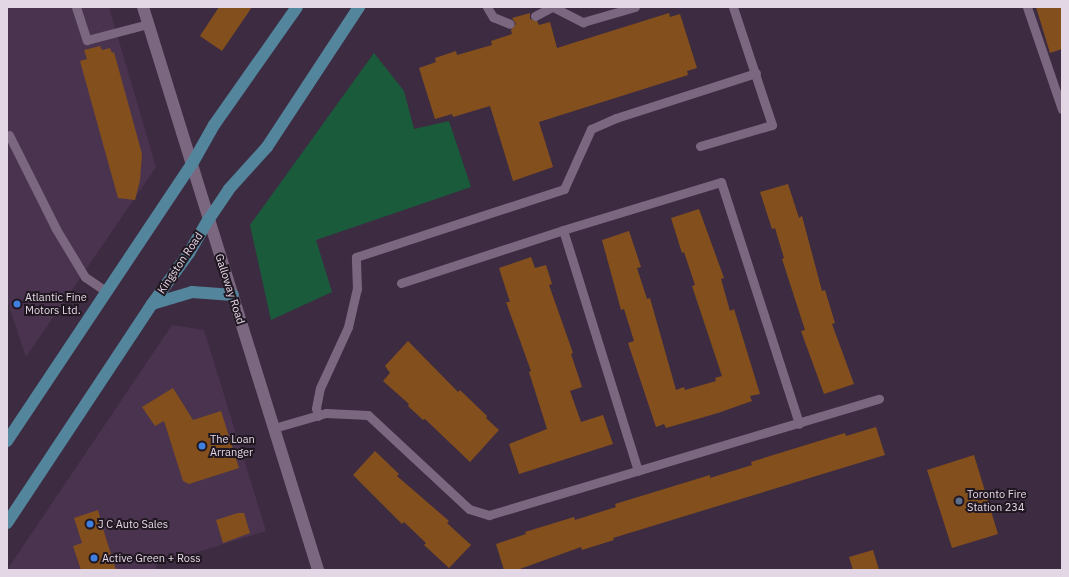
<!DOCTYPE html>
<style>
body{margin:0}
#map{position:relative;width:1069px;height:577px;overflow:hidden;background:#3d2b41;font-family:"IBM Plex Sans",sans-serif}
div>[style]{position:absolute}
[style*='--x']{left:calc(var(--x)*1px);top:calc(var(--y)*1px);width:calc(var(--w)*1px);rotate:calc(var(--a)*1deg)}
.built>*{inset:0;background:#4a334f}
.green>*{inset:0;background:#1a5b3b}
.building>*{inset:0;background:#83501d}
.lane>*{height:9px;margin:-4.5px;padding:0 4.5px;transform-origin:4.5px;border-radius:4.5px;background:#7b6780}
.secondary>*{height:12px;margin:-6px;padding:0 6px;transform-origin:6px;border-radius:6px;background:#7b6780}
.primary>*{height:12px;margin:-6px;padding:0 6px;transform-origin:6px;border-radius:6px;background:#53869c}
.dots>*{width:11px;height:11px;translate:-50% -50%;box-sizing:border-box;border:2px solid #201721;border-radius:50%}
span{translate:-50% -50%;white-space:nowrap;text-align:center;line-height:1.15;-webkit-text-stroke:4px #201721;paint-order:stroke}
.street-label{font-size:11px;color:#e3d7e5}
.poi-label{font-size:11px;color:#e3d7e5}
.left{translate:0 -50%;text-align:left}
.frame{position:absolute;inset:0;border:8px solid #e3d7e5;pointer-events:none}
</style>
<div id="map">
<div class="built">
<div style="clip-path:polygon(7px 7px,109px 7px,156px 167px,26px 357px,7px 300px)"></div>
<div style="clip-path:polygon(172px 325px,204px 330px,266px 531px,156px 565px,157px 570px,7px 570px)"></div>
</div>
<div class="green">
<div style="clip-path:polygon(374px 53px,404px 91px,414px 129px,449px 121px,471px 187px,316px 240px,332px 292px,271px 320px,250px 225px)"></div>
</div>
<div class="building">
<div style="clip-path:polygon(219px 7px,252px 7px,222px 51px,200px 36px)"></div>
<div style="clip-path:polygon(1036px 7px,1062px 7px,1062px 49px,1050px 53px)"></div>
<div style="clip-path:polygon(530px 13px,530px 19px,537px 21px,539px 25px,550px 22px,557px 48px,669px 13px,670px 17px,680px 14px,697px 68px,687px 71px,688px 75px,539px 122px,553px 167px,513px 181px,490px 106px,453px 117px,452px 114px,435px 119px,419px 68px,436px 62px,435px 58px,456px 51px,457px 55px,492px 45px,491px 41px,512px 34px,511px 30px,516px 24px,512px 18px)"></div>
<div style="clip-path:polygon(100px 46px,102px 50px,110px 48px,112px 53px,114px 52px,142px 154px,140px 180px,135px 200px,118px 198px,80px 61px,87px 59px,84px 50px)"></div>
<div style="clip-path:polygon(788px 184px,799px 218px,802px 216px,822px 291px,825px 290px,835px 323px,832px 324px,854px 384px,824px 394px,801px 331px,805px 330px,782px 259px,784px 258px,775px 228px,772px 229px,760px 192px)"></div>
<div style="clip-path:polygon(699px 209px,724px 278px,721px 279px,730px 311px,734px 309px,760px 394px,750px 396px,752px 401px,718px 413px,666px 428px,664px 424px,656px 427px,628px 343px,634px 341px,624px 309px,621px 310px,602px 240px,629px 231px,641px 267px,637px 268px,647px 299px,650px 298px,676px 390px,684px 387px,685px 390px,716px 381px,715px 378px,722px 376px,692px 286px,695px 285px,684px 252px,682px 253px,671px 218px)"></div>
<div style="clip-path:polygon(531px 257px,535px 268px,546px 265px,552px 284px,549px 285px,573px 353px,571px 354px,582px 387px,570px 391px,581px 422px,603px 415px,613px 444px,519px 474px,509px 444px,547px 429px,529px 372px,531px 371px,506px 302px,510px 302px,499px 268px)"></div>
<div style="clip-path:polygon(408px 341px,458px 392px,460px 390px,487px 416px,486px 418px,499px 430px,470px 462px,425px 419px,423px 420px,408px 406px,409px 404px,383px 381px,390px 373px,385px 366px)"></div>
<div style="clip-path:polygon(173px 388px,193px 420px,221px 411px,239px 468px,189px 484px,183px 481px,164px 421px,155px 426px,142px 407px)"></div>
<div style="clip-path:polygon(876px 427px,885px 455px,613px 538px,614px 540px,582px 550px,581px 547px,517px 570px,504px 570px,496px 544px,526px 534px,525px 532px,574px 517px,575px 520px,616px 507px,615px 504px,710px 475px,710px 478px,752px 465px,751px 462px,845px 433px,846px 436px)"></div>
<div style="clip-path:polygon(375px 451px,399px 474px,397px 476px,449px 521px,447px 523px,471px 545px,449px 568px,424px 545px,426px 543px,404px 522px,402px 524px,353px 475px)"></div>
<div style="clip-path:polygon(974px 455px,998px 534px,952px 548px,927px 470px)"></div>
<div style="clip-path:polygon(98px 510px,104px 532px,116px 570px,81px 570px,73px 546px,82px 543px,74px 518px)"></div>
<div style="clip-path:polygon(238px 513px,244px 513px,250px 533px,223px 543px,216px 520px)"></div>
<div style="clip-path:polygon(873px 550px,879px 570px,853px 570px,849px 557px)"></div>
</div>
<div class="lane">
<div style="--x:76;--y:7;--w:35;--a:72"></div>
<div style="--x:87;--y:40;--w:63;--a:-14.7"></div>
<div style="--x:487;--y:7;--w:12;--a:59"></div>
<div style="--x:493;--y:17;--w:18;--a:22"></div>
<div style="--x:553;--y:7;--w:34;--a:27"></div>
<div style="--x:583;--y:22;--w:54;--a:-16.1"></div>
<div style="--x:1027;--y:7;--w:108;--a:71.1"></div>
<div style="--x:535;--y:16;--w:19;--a:-28"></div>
<div style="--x:9;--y:135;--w:105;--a:63.4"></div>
<div style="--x:56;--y:229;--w:56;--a:58.9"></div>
<div style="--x:85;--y:277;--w:25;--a:34"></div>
<div style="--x:700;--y:146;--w:75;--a:-16.3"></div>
<div style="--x:772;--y:125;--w:124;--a:-108.3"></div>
<div style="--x:563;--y:230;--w:252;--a:72.7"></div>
<div style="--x:401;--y:283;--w:170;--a:-18.1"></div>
<div style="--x:563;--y:230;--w:165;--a:-16.9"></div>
<div style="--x:721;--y:182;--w:254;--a:72.1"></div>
<div style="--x:318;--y:416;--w:8;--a:-104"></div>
<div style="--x:316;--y:408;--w:20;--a:-79"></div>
<div style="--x:320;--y:388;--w:67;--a:-65.3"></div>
<div style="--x:348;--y:327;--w:39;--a:-77"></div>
<div style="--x:357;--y:289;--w:32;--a:-92"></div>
<div style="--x:356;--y:257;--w:219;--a:-18.1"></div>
<div style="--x:564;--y:189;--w:66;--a:-65.8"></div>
<div style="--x:591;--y:129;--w:27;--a:-24"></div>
<div style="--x:616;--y:118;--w:147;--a:-17.8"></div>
<div style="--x:274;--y:428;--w:54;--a:-16.1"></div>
<div style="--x:326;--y:413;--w:42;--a:2.7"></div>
<div style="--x:368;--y:415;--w:138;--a:42.9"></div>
<div style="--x:469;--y:509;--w:21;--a:17"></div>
<div style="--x:489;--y:515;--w:407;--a:-16.6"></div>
</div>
<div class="secondary">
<div style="--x:143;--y:7;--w:590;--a:72.73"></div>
</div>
<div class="primary">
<div style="--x:152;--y:304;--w:42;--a:-16.7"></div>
<div style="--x:192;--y:292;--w:41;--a:4.2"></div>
<div style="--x:7;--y:441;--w:333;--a:-56.3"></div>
<div style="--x:192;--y:164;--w:45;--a:-60.6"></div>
<div style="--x:214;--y:125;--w:144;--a:-54.9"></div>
<div style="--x:7;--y:523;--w:263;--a:-56.5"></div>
<div style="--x:152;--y:304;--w:63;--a:-54"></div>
<div style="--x:189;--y:253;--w:39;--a:-60"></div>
<div style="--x:209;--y:219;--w:36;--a:-56"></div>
<div style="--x:229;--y:189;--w:57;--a:-47.9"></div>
<div style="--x:267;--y:147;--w:168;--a:-56.7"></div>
</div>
<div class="dots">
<div style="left:17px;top:304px;background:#3f7fe0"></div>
<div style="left:202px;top:446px;background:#3f7fe0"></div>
<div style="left:959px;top:501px;background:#5c6f8a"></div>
<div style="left:90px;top:524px;background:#3f7fe0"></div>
<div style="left:94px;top:558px;background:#3f7fe0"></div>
</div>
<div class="street-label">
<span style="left:180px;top:263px;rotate:-56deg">Kingston Road</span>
<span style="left:230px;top:289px;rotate:72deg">Galloway Road</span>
</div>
<div class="poi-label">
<span class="left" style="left:25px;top:304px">Atlantic Fine<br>Motors Ltd.</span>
<span class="left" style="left:210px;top:446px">The Loan<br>Arranger</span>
<span class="left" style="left:967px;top:501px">Toronto Fire<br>Station 234</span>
<span class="left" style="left:98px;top:524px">J C Auto Sales</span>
<span class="left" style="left:102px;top:558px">Active Green + Ross</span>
</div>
<div class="frame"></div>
</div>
